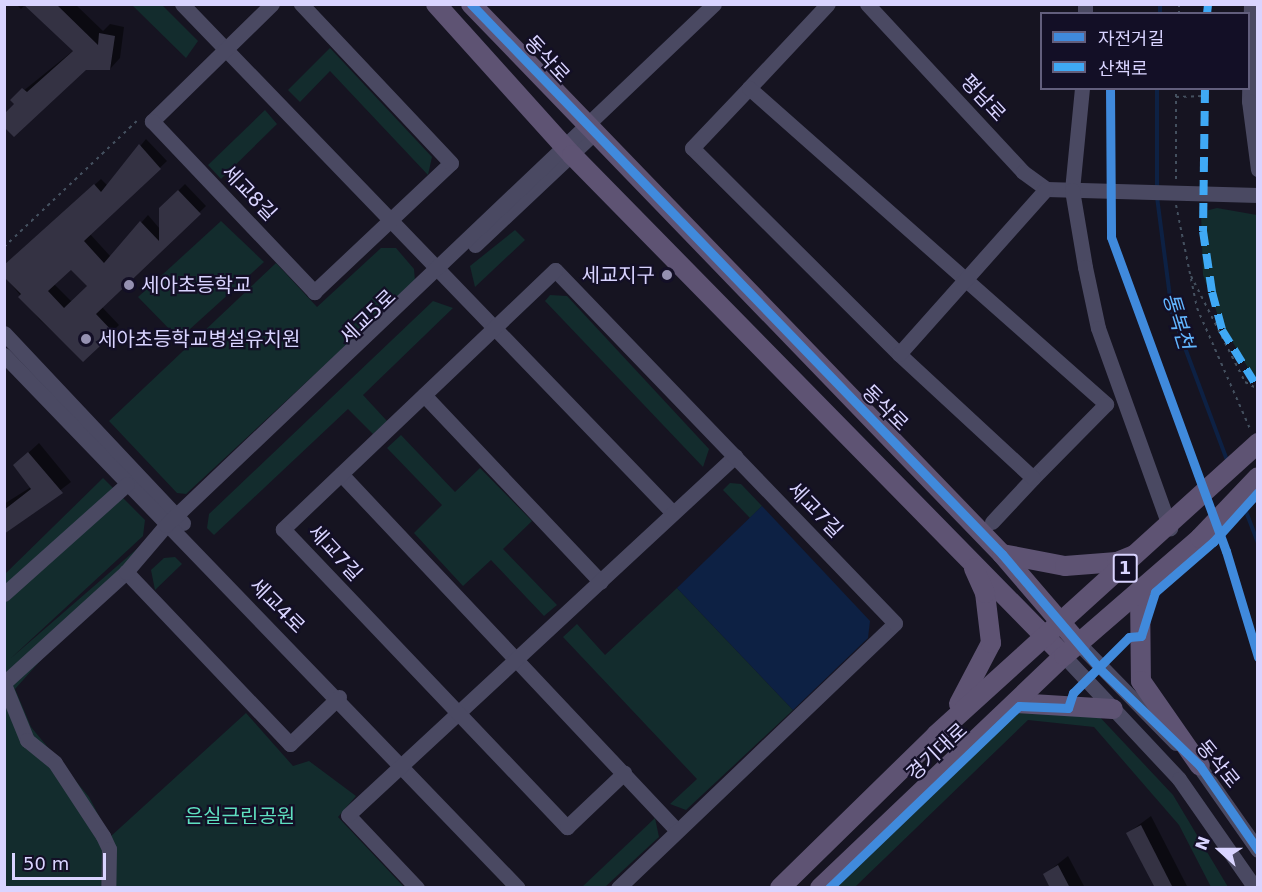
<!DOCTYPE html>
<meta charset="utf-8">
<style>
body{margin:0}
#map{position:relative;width:1262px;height:892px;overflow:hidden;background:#161421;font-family:"DejaVu Sans","Noto Sans KR",sans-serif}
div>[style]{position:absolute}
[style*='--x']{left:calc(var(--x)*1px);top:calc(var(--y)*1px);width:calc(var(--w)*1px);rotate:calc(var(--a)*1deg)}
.green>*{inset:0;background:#132c2d}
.water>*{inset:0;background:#0d2144}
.shadow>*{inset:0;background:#0007}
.stream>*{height:4px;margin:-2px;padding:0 2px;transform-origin:2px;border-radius:2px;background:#0d2144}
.building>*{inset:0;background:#343243}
.path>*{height:2px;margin-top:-1px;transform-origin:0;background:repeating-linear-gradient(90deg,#44505f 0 3px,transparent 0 7.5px)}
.minor>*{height:15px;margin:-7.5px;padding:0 7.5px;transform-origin:7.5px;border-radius:7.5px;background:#4a4962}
.major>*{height:20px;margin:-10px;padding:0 10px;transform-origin:10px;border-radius:10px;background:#5e5373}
.quiet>*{height:8px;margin-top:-4px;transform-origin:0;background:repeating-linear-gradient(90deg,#3fa9f5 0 15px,transparent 0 23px)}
.cycleway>*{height:9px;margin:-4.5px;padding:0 4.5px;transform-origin:4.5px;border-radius:4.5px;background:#408adc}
.dots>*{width:16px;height:16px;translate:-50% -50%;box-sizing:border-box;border:3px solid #130f26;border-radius:50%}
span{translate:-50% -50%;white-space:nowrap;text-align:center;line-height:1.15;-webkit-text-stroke:4.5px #130f26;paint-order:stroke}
.shield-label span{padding:2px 4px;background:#130f26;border:2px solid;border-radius:4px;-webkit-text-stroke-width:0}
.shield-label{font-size:18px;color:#d9d4ff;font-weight:700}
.street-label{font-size:20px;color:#d9d4ff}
.poi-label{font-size:20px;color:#d9d4ff}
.right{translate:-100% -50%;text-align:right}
.left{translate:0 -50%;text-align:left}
.park-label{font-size:20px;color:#5fe0c0}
.water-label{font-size:21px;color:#62b6ff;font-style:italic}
.frame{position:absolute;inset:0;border:6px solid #d9d4ff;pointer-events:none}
.legend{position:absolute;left:1040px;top:12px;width:210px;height:78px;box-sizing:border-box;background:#130f26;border:2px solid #625e7d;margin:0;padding:8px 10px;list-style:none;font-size:18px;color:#d9d4ff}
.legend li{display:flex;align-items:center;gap:12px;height:30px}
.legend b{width:30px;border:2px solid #625e7d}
.north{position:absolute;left:1190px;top:820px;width:60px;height:60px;-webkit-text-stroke:4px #130f26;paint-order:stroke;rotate:291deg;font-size:16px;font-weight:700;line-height:24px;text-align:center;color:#d9d4ff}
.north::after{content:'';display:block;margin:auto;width:21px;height:27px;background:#d9d4ff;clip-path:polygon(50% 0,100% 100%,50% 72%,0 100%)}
.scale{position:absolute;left:12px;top:853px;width:94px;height:27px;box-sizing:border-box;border:3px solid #d9d4ff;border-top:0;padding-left:8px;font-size:18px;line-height:21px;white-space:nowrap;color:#d9d4ff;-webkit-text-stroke:4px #130f26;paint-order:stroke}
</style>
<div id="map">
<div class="green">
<div style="clip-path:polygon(132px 5px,162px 5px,198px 41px,186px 58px)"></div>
<div style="clip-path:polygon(330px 48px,432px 157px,428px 175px,330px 71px,300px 102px,288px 90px)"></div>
<div style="clip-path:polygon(265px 110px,277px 124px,221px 179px,208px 165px)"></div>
<div style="clip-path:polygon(1217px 208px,1257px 215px,1257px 383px,1220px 321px,1203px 275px,1201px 212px)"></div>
<div style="clip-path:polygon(221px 221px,264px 262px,179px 339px,138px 297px)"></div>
<div style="clip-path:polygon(515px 230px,525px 240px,475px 287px,470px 266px)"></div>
<div style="clip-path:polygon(381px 248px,396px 248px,414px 269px,415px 281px,186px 494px,177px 493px,109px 421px,276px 263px,317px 307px)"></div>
<div style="clip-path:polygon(550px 295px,567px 296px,709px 449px,703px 467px,545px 301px)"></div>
<div style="clip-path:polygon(433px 301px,453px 308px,363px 395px,387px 421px,373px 434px,348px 409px,214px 535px,207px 528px,209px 514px)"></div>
<div style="clip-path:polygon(401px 435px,455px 492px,480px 468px,532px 521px,503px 549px,557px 605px,544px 616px,491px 560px,463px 586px,414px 533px,442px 505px,387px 448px)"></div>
<div style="clip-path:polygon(103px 478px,145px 520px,143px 536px,10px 659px,154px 534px,15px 689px,31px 727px,89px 797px,110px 837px,246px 713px,293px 766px,309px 761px,356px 796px,338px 817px,404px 887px,5px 887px,5px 574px)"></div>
<div style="clip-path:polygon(730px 483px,741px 484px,762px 506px,750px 518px,723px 490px)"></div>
<div style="clip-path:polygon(175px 557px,182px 564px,155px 590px,151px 570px,164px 558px)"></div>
<div style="clip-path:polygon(677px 588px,793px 710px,686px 810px,670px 804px,697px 779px,563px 637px,577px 624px,605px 655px)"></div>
<div style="clip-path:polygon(1020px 709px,1096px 713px,1173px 795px,1228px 887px,1211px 887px,1179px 825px,1094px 727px,1028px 720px,855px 887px,830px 888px)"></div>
<div style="clip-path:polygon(655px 818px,659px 837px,605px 887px,582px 887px)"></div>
</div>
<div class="water">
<div style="clip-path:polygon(762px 506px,870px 621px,868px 638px,793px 710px,677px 588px)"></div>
</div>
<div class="shadow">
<div style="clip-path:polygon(16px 4px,75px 4px,103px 31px,110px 24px,124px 27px,120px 58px,110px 69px,86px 69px,6px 127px,4px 158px,4px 118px,16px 104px,12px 100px,74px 50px,25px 5px,21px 9px)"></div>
<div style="clip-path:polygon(evenodd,146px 139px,167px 161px,90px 234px,111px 257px,148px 215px,160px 229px,161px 208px,185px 184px,206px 206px,102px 307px,119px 325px,83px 360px,39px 319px,4px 275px,4px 267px,101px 179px,108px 186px,146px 139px,71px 268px,89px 286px,72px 302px,54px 284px,71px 268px)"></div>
<div style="clip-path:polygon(39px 443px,71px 482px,4px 533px,4px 504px,31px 487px,15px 465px)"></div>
<div style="clip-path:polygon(1151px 816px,1188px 888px,1156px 888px,1128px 833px)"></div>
<div style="clip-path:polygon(1068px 856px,1085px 888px,1052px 888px,1045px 874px)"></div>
</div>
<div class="stream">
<div style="--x:1160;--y:14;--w:10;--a:-90"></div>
<div style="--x:1157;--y:190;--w:102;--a:-90"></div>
<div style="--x:1157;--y:197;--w:117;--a:82.6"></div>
<div style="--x:1172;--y:313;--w:160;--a:69.5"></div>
<div style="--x:1242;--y:501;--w:45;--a:69.1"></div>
</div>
<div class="building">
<div style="clip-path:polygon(23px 4px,56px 4px,98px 45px,99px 33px,115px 36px,110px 70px,86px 70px,14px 137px,4px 127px,4px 114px,14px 104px,10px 100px,22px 88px,27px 92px,73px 51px)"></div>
<div style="clip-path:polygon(evenodd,139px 144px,161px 169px,84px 241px,104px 263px,140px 221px,159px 241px,159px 208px,178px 190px,201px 214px,96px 314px,114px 333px,83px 362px,18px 297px,21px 294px,4px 277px,4px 265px,94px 184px,101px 192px,139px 144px,71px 270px,87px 286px,64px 308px,48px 291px,71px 270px)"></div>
<div style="clip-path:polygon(28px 452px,63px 493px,4px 534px,4px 510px,31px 489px,13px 465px)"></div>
<div style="clip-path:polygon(1141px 825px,1173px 888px,1155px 888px,1126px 833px)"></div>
<div style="clip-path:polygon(1058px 865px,1070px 888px,1050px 888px,1043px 874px)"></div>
</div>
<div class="path">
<div style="--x:1179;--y:14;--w:10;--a:-90"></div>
<div style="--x:1176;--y:97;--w:29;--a:-2"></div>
<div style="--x:1176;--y:179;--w:91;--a:-90"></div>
<div style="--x:1176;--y:205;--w:105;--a:78.5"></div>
<div style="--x:1197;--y:308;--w:132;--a:66.3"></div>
<div style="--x:4;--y:247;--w:183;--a:-43.5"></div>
<div style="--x:1191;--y:276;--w:119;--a:63"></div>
<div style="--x:1245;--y:382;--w:15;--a:28"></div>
</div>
<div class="minor">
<div style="--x:182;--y:4;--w:707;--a:46.03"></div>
<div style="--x:272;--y:4;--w:168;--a:135.7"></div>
<div style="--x:152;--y:121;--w:236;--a:46.5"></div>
<div style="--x:314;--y:292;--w:188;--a:-43.3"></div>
<div style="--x:451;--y:163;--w:219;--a:-133.3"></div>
<div style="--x:867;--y:4;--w:229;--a:47.1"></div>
<div style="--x:1023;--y:172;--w:29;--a:36"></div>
<div style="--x:1046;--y:189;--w:212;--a:1.6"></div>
<div style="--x:1251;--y:4;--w:97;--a:91.2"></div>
<div style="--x:1249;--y:101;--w:69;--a:82.5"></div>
<div style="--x:1085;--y:14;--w:10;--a:-90"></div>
<div style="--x:749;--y:88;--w:115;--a:-46.8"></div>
<div style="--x:1082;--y:88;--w:102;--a:95.6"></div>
<div style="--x:1072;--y:190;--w:78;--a:80.4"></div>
<div style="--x:1085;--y:267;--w:62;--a:78"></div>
<div style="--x:1098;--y:328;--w:213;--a:70.2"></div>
<div style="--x:475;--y:245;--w:163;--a:-43.3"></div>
<div style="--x:4;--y:333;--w:261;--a:46.7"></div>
<div style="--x:899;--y:354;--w:292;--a:-135.1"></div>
<div style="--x:692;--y:148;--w:83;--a:-46.5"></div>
<div style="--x:749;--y:88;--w:477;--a:41.5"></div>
<div style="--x:1106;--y:404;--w:104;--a:134.6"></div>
<div style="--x:4;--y:355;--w:740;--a:46.04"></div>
<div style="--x:424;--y:395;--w:257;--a:46.6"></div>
<div style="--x:341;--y:474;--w:488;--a:46.7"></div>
<div style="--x:992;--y:522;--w:60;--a:-47"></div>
<div style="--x:1033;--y:478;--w:183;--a:-137.2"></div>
<div style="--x:899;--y:354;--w:221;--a:-48.3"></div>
<div style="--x:4;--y:594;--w:165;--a:-41.8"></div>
<div style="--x:1080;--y:645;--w:137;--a:45.6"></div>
<div style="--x:1064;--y:656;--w:168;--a:46.9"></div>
<div style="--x:1179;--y:779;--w:133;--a:55.1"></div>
<div style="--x:4;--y:683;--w:165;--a:-42.3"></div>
<div style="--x:4;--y:684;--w:61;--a:67.7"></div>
<div style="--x:27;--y:740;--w:36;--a:39"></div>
<div style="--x:55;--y:763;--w:87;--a:56.7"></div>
<div style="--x:103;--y:836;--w:14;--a:65"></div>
<div style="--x:109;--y:849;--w:39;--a:91"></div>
<div style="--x:339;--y:697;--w:68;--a:136.2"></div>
<div style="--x:290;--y:744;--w:238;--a:-133.6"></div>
<div style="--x:126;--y:572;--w:62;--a:-49.6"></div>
<div style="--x:166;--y:525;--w:756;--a:-43.55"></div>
<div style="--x:1194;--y:759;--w:111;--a:54.9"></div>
<div style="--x:417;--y:888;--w:100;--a:-133.4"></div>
<div style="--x:348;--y:815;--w:528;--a:-42.85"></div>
<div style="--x:618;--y:888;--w:383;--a:-43.7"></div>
<div style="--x:895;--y:623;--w:490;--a:-133.9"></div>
<div style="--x:555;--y:270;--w:376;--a:136.4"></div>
<div style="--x:283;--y:529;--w:412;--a:46.4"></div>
<div style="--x:567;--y:827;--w:79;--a:-43.5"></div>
</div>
<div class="major">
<div style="--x:436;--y:4;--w:203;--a:48"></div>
<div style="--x:572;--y:155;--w:702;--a:45.52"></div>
<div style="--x:471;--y:4;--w:765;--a:46.01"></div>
<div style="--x:1002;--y:554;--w:120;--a:49.4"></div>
<div style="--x:1002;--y:554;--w:64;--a:10.8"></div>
<div style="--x:1065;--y:566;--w:52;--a:-4.4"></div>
<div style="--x:1117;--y:562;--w:18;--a:-22"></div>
<div style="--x:1140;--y:591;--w:90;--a:89.4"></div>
<div style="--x:1141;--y:681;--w:103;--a:55.2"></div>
<div style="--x:1015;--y:703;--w:98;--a:3.5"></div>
<div style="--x:959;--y:704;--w:69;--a:-62.3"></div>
<div style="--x:991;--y:643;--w:50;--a:-96.8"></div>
<div style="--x:985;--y:593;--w:27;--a:-114"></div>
<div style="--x:780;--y:888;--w:219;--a:-44.4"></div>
<div style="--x:936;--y:735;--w:435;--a:-42.2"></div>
<div style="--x:820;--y:888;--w:337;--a:-43.6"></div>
<div style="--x:1064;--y:656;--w:180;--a:-40.9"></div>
<div style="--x:1200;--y:538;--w:84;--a:-46.4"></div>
</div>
<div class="quiet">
<div style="--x:1207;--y:14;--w:10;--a:-84"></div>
<div style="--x:1205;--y:88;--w:143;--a:90.8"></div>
<div style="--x:1203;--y:231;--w:62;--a:81.6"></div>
<div style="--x:1212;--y:292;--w:39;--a:75"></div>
<div style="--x:1222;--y:330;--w:68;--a:58.2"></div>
</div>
<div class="cycleway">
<div style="--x:471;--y:4;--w:765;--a:46.01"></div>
<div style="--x:1002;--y:554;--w:151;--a:49.6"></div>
<div style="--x:1100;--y:669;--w:139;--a:44.1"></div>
<div style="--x:1200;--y:766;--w:102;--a:55.4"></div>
<div style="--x:1110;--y:88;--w:149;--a:89.6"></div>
<div style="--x:1111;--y:237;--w:334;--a:69.9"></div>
<div style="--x:1226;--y:551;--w:111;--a:73.2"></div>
<div style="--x:829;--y:888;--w:263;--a:-43.8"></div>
<div style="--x:1019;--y:706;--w:49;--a:2.3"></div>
<div style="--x:1068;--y:708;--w:16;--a:-72"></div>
<div style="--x:1073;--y:693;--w:79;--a:-45"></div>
<div style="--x:1129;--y:637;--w:12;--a:-5"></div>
<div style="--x:1141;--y:636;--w:46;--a:-72.3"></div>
<div style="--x:1155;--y:592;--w:77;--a:-40.8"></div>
<div style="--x:1213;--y:542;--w:67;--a:-48"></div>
</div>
<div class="dots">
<div style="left:667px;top:275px;background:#9591b1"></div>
<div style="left:129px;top:285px;background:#9591b1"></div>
<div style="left:86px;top:339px;background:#9591b1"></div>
</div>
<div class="shield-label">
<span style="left:1125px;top:568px">1</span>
</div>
<div class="street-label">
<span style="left:547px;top:59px;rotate:47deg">동삭로</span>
<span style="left:983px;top:98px;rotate:47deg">평남로</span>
<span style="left:249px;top:193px;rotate:46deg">세교8길</span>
<span style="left:368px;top:317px;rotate:-44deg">세교5로</span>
<span style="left:885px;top:408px;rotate:45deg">동삭로</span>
<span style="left:815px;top:510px;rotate:46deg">세교7길</span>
<span style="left:335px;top:553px;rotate:47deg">세교7길</span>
<span style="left:277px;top:606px;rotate:45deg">세교4로</span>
<span style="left:937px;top:752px;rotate:-43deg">경기대로</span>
<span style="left:1218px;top:764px;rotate:51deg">동삭로</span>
</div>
<div class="poi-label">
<span class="right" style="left:655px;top:275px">세교지구</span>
<span class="left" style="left:141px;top:285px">세아초등학교</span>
<span class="left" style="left:98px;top:339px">세아초등학교병설유치원</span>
</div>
<div class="park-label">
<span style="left:240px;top:816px">은실근린공원</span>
</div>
<div class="water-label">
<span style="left:1178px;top:321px;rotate:73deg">통복천</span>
</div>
<div class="frame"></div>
<ul class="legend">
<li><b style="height:8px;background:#408adc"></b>자전거길</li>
<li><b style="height:8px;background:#3fa9f5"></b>산책로</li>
</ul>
<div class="north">N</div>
<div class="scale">50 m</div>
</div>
